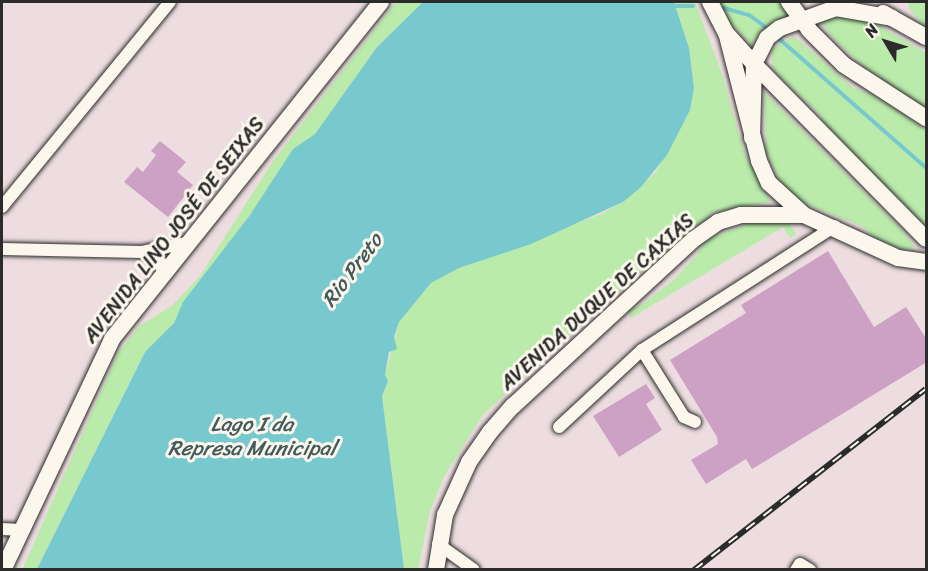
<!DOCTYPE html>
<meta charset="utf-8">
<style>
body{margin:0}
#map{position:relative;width:928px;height:571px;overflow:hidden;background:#eddde0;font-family:Sriracha,sans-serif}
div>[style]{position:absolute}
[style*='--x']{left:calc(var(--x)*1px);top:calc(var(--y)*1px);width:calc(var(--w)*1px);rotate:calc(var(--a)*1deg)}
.green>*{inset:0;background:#baebab}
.water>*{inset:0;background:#78c9ce}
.stream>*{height:4px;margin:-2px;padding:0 2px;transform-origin:2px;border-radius:2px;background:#78c9ce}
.building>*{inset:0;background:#cda1c4}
.roads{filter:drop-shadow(0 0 2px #2b2b2b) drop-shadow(0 0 2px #2b2b2b)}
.minor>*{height:12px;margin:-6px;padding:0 6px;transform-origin:6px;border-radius:6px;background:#fbf7ec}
.major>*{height:16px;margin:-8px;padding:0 8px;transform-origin:8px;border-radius:8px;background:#fbf7ec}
.rail>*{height:6px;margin-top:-3px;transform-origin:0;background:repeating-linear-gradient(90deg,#fbf7ec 0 11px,#2b2b2b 0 22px);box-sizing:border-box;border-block:2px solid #2b2b2b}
span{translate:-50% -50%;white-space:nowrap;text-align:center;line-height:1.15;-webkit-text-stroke:6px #fbf7ec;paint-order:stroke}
.street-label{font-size:20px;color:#2b2b2b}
.water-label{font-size:21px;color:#425a5c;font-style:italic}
.frame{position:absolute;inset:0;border:3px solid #2b2b2b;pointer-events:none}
.north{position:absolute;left:856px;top:12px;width:60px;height:60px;-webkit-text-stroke:4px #fbf7ec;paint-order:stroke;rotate:308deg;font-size:16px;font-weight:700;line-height:24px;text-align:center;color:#2b2b2b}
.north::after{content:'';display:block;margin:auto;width:21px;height:27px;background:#2b2b2b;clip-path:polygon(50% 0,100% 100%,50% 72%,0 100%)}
</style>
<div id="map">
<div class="green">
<div style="clip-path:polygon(396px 2px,423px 2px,377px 47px,315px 134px,293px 149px,250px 215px,183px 302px,174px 323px,145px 352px,37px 569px,22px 570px,118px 353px,139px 326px,173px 305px,200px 276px,273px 161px)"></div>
<div style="clip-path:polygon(674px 2px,695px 2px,722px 74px,744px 151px,771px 202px,714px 212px,592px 314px,482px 416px,445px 475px,430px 511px,418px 569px,404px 569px,382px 396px,388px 381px,385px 375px,399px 322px,431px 283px,459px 268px,601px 214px,623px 202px,655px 173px,690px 110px,694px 88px,689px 48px)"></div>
<div style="clip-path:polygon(715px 2px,779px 2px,791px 15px,763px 30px,751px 45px,720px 12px)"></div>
<div style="clip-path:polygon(908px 2px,926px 2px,926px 27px,909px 9px)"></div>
<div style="clip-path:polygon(836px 14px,877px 24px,926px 53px,926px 108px,866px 69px,836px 41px,819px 21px)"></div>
<div style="clip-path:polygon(794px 36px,852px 87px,876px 96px,926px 130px,926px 226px,826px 130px,820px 115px,776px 73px,772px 66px,772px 49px)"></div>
<div style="clip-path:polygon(764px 92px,901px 229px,915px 247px,901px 250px,881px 242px,861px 226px,808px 205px,784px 188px,766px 154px)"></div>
<div style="clip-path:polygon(751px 222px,788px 222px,796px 234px,790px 238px,783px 227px,631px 318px,628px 311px,644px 303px,671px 282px,696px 256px,704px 241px)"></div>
</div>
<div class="water">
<div style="clip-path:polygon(423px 2px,674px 2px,689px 48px,694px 88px,690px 110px,667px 155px,641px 187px,623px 202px,531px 244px,459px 268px,431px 283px,399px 322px,394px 337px,397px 349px,389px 352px,385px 375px,388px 381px,382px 396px,404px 569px,37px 569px,145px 352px,174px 323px,183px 302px,250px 215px,293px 149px,315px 134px,377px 47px)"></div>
</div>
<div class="stream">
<div style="--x:670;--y:6;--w:23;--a:0"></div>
<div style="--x:724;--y:8;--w:26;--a:16"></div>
<div style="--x:749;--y:15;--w:27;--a:36"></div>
<div style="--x:776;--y:36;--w:200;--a:41.3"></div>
</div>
<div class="building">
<div style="clip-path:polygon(160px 141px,186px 162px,177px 172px,193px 185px,168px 217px,124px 182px,137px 167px,143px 172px,156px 155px,151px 151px)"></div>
<div style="clip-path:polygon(828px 251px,874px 327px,906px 307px,927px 340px,927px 362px,752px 469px,746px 459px,706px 484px,691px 460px,718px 444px,717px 437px,670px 360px,746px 313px,741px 305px)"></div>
<div style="clip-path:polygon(646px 384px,655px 398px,646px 404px,662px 430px,619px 457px,593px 416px)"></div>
</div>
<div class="roads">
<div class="minor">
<div style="--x:2;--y:207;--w:265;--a:-50.7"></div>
<div style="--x:2;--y:249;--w:140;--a:1.2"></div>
<div style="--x:142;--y:252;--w:46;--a:-11.3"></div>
<div style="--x:142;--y:252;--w:20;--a:30"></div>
<div style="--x:159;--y:262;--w:11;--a:68"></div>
<div style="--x:642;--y:350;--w:79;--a:57.9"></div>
<div style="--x:684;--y:417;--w:12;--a:24"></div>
<div style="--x:559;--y:427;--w:113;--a:-42.9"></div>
<div style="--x:642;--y:350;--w:229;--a:-32.7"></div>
<div style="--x:2;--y:529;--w:19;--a:3"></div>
<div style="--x:438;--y:544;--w:44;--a:35.8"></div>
<div style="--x:796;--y:570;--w:7;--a:-56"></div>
<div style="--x:800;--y:564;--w:12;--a:31"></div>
</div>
<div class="major">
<div style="--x:710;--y:2;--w:35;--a:63"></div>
<div style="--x:726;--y:33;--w:42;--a:47.9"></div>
<div style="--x:754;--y:64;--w:245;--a:45.5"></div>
<div style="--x:789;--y:2;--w:34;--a:54"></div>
<div style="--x:809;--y:30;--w:49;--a:45"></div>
<div style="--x:844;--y:65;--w:98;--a:32.9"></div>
<div style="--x:883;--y:13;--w:49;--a:29.2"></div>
<div style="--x:727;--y:36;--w:129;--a:75.6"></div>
<div style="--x:759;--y:161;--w:24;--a:66"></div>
<div style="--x:769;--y:183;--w:47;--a:42.4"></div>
<div style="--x:752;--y:138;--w:74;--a:-88.5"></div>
<div style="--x:754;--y:64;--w:29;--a:-63"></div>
<div style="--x:767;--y:38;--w:16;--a:-38"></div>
<div style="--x:780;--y:28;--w:59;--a:-19.7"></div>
<div style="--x:836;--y:8;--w:57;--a:10.1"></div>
<div style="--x:3;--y:570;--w:255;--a:-64.7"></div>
<div style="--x:112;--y:339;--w:431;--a:-51.4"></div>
<div style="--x:436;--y:570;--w:56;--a:-80.7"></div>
<div style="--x:445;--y:515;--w:58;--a:-65.6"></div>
<div style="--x:469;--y:462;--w:37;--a:-55"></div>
<div style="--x:490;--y:432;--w:35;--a:-49"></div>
<div style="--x:513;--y:406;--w:246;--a:-42.7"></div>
<div style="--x:694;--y:239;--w:29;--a:-35"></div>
<div style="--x:718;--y:222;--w:24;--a:-17"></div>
<div style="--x:741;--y:215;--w:63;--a:0"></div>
<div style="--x:804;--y:215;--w:103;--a:24.6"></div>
<div style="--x:898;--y:258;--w:28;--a:8"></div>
</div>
</div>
<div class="rail">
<div style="--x:694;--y:570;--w:294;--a:-38"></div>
</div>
<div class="street-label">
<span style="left:174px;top:230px;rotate:-52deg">AVENIDA LINO JOSÉ DE SEIXAS</span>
<span style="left:597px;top:302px;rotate:-42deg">AVENIDA DUQUE DE CAXIAS</span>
</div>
<div class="water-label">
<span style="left:352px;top:270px;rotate:-53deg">Rio Preto</span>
<span style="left:252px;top:436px">Lago I da<br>Represa Municipal</span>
</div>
<div class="frame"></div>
<div class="north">N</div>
</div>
